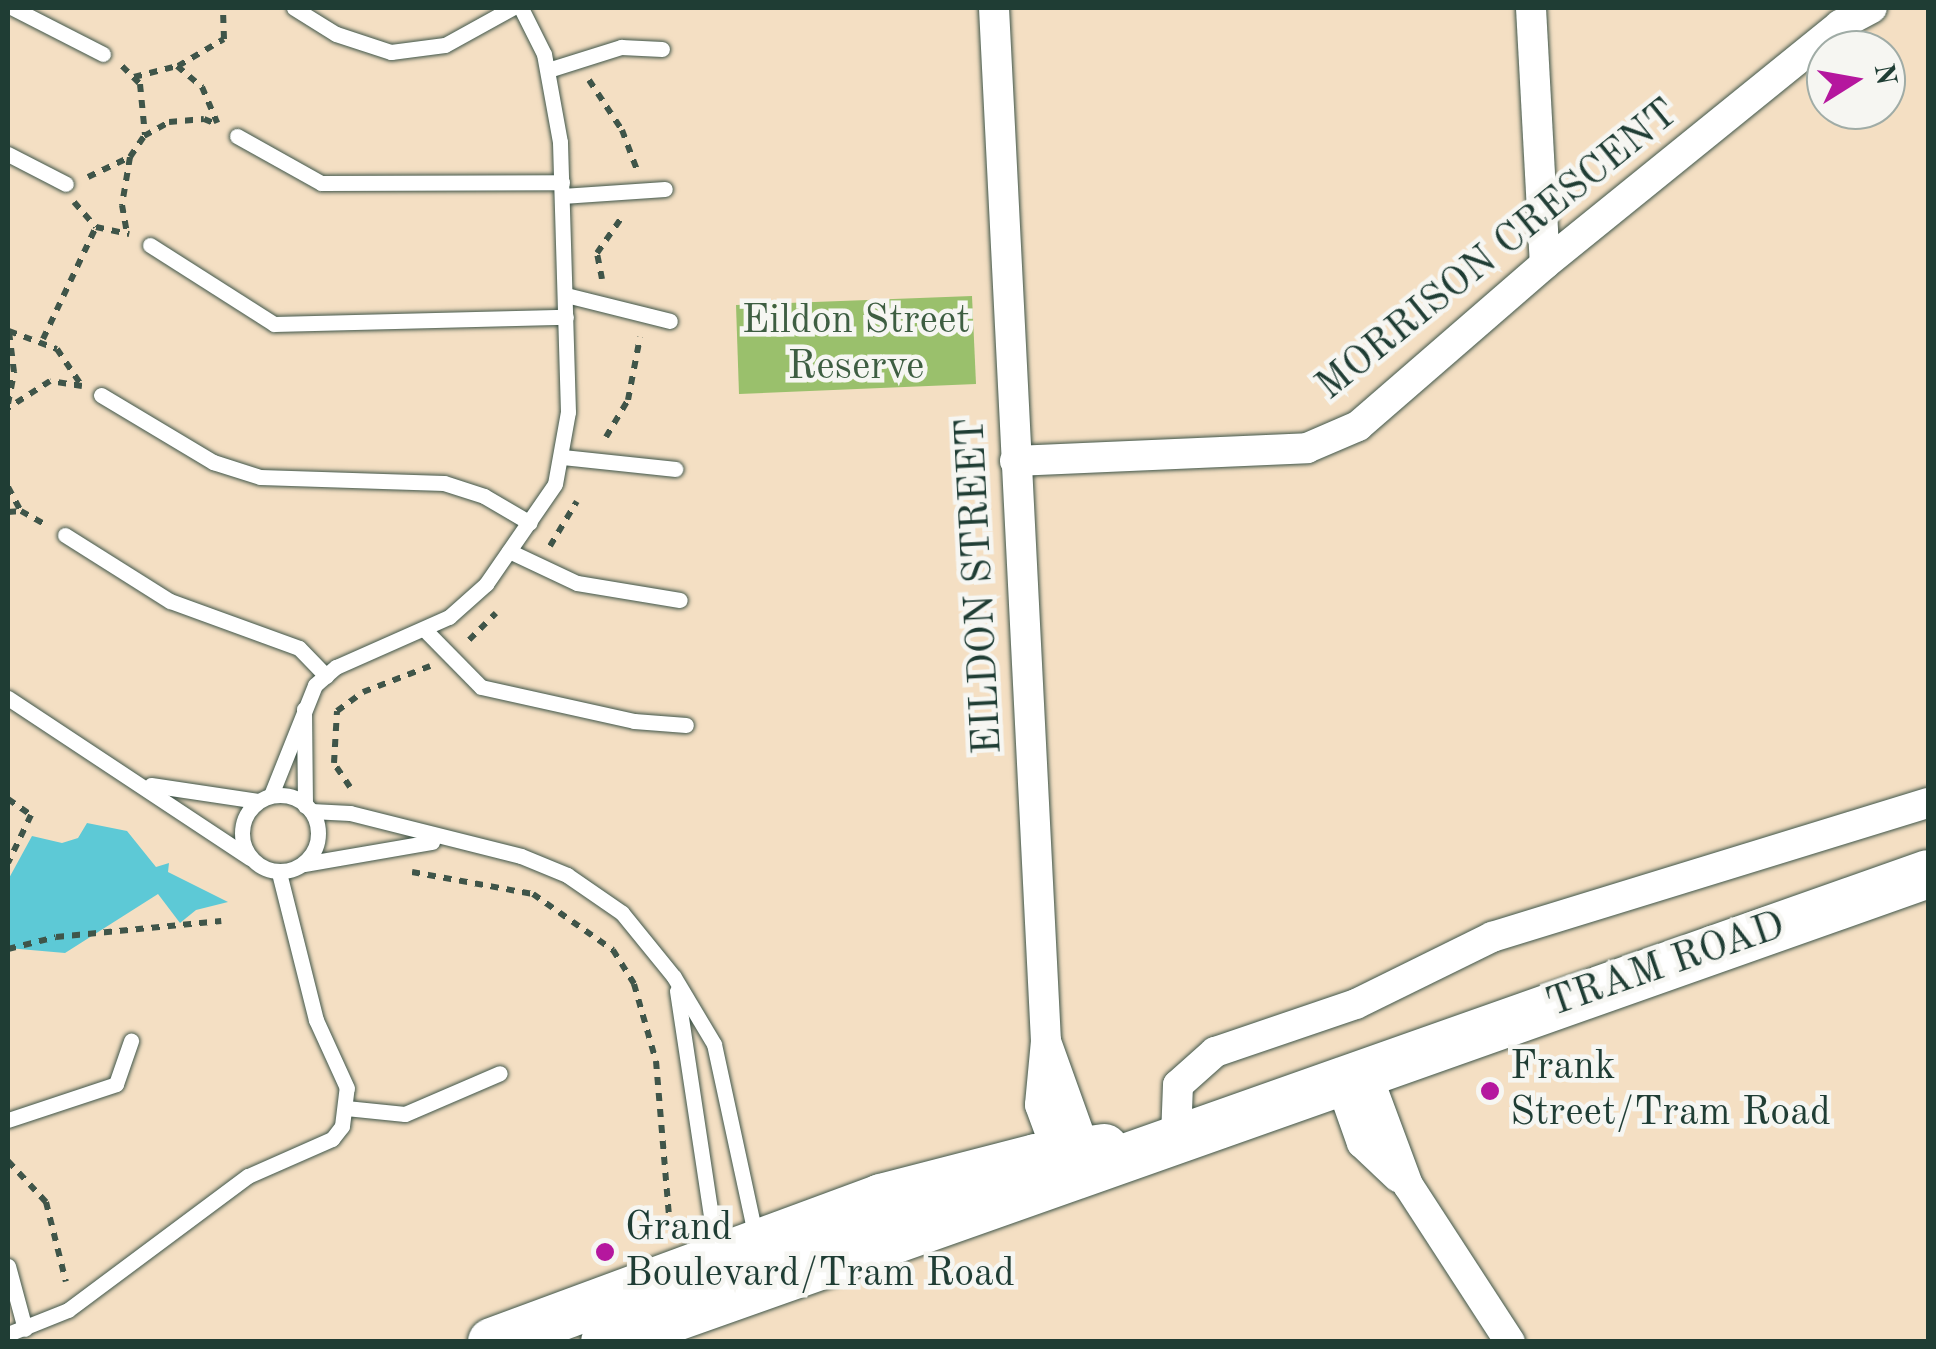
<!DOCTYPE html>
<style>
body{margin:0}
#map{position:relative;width:1936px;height:1349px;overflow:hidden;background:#f4dfc3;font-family:"Old Standard TT",serif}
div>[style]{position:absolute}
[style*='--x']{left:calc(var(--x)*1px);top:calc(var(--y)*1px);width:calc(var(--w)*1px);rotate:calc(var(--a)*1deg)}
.green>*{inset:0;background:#9ac06c}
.water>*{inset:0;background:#5dc9d6}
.path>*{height:6px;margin-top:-3px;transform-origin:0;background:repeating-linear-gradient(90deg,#3f5549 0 8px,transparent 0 16px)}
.roads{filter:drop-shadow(0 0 2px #3f5549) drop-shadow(0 0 2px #3f5549)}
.lane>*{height:15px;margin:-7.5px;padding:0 7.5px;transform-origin:7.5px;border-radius:7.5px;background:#fff}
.lane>.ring{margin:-7.5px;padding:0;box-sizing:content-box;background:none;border:15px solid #fff;border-radius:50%}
.street>*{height:30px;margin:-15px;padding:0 15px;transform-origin:15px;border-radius:15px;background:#fff}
.primary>*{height:48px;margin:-24px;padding:0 24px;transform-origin:24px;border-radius:24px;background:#fff}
.dots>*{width:28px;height:28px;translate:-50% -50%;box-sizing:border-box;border:5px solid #f6f6f2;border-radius:50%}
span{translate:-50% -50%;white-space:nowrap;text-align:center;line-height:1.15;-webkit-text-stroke:9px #f6f6f2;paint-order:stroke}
.street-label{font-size:40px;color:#1f3d34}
.park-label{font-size:40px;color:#3e5e42}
.poi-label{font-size:40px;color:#1f3d34}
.left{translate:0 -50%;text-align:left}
.frame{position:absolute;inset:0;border:10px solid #1f3d34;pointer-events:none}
.north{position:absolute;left:1806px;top:30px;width:100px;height:100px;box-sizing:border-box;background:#f6f6f2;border:2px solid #a0aca6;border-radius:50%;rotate:79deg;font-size:28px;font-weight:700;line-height:40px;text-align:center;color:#1f3d34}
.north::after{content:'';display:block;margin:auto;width:35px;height:45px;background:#b5179e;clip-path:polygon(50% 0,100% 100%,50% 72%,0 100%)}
</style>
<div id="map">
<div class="green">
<div style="clip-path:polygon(972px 296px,976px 384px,739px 394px,736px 305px)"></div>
</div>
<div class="water">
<div style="clip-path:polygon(87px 823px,127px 831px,156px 867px,169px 863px,168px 872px,228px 902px,196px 910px,180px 923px,158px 894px,65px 953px,8px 948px,8px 880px,32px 836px,62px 843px,78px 838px)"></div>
</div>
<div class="path">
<div style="--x:122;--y:66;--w:25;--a:45"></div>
<div style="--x:140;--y:84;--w:51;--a:84.4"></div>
<div style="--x:178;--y:66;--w:53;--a:-30.4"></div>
<div style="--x:224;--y:39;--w:31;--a:-92"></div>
<div style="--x:134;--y:77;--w:44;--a:-14.3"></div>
<div style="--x:177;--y:66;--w:33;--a:40"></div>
<div style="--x:202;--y:87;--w:39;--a:67"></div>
<div style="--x:589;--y:80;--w:60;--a:56.6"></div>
<div style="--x:622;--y:130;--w:43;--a:69.4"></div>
<div style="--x:130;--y:157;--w:25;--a:-56"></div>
<div style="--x:144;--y:136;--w:29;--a:-29"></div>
<div style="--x:169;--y:122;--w:35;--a:-5"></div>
<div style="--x:204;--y:119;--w:15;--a:23"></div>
<div style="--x:88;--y:177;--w:47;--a:-25.5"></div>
<div style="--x:130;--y:157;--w:49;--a:99.5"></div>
<div style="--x:122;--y:205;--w:28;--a:80"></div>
<div style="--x:74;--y:202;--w:33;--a:49"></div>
<div style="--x:96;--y:227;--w:34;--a:12"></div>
<div style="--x:602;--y:279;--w:26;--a:-101"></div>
<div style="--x:597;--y:253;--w:44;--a:-55.2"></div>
<div style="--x:43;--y:339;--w:124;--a:-64.7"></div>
<div style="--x:8;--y:404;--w:33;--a:-79"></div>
<div style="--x:14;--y:372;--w:41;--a:-97"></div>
<div style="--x:9;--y:331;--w:51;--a:20.6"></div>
<div style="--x:57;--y:349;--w:45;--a:56"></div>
<div style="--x:82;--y:386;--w:32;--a:-171"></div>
<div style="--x:50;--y:381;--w:50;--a:147.3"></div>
<div style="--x:606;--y:437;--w:43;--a:-59.3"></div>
<div style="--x:628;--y:400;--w:64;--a:-79.2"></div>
<div style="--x:8;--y:487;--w:27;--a:62"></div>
<div style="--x:8;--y:512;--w:13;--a:-4"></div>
<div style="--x:21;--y:511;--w:31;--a:29"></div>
<div style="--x:550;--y:546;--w:52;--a:-59"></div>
<div style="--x:469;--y:640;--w:38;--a:-45"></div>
<div style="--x:350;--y:787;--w:29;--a:-124"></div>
<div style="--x:334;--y:763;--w:52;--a:-86.7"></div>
<div style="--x:337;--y:711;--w:32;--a:-36"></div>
<div style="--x:363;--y:692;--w:72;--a:-21.2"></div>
<div style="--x:8;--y:799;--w:28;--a:35"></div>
<div style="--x:31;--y:815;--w:53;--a:115.6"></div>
<div style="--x:412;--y:872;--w:123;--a:10.3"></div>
<div style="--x:533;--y:894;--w:98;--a:35"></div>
<div style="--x:613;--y:950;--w:40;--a:58"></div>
<div style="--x:634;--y:984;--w:80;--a:74.1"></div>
<div style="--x:656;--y:1061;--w:157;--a:85.2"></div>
<div style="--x:8;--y:949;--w:49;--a:-14"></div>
<div style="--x:56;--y:937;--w:166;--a:-5.5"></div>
<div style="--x:8;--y:1161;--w:56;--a:47.2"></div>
<div style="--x:46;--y:1202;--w:82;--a:76"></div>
</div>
<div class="roads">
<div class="lane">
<div style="--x:13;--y:8;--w:101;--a:27.1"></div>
<div style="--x:294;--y:8;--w:49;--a:31.8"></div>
<div style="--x:336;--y:34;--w:58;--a:18.1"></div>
<div style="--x:391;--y:52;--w:54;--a:-7.4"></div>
<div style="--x:445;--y:45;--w:77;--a:-28.9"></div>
<div style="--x:548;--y:70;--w:77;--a:-17.5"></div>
<div style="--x:621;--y:47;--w:41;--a:2.8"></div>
<div style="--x:237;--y:136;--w:96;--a:29.2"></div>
<div style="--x:321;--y:183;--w:241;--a:-0.2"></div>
<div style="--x:8;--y:154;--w:65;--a:27.3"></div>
<div style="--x:562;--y:196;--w:103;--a:-3.9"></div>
<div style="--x:150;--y:245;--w:147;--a:32.5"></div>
<div style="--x:274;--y:324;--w:292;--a:-1.4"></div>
<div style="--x:566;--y:295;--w:107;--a:14"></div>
<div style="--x:101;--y:395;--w:131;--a:30.9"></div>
<div style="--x:213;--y:462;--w:49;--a:17.7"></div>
<div style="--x:260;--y:477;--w:184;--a:1.9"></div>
<div style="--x:444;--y:483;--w:42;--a:18"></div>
<div style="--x:484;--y:496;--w:53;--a:30.4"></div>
<div style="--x:563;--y:457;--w:113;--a:6.1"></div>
<div style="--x:65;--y:535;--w:124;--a:32.2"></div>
<div style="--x:170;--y:601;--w:137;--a:20"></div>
<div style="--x:299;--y:648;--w:39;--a:46"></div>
<div style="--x:509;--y:551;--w:75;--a:25.2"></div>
<div style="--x:577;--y:583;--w:104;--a:9.4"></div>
<div style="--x:426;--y:631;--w:78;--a:45.5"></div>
<div style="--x:481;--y:687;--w:157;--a:12.5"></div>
<div style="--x:634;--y:721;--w:52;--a:4.4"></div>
<div style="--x:8;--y:698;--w:290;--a:33.5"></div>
<div style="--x:304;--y:709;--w:97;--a:89.4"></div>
<div style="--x:151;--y:785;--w:108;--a:8.5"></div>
<div class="ring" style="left:242px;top:795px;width:61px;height:61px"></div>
<div style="--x:271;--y:795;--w:118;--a:-68.2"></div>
<div style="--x:315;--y:685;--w:28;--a:-41"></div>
<div style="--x:336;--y:667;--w:124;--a:-23.9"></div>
<div style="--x:449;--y:617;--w:50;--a:-41.7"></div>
<div style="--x:486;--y:584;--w:121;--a:-55.4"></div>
<div style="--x:555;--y:484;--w:73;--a:-79.8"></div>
<div style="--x:568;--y:412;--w:270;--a:-91.7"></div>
<div style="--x:560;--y:142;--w:89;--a:-100.3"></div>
<div style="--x:544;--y:54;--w:51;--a:-116.6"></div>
<div style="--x:311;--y:811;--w:39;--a:3"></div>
<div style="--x:350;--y:813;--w:176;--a:14.1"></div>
<div style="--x:521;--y:856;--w:50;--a:22.4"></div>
<div style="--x:567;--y:875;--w:67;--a:34.6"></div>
<div style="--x:622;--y:913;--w:82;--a:50.9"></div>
<div style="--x:674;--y:977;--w:78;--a:59.2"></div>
<div style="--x:714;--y:1044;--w:198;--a:77.8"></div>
<div style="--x:304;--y:864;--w:130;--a:-9.8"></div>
<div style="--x:677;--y:991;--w:266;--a:81.4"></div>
<div style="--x:346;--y:1108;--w:59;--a:5.8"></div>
<div style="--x:405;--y:1114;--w:103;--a:-23.3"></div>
<div style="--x:8;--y:1120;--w:114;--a:-18.4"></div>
<div style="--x:116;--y:1084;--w:46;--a:-70.8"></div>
<div style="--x:8;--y:1266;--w:65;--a:74.9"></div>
<div style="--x:8;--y:1334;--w:65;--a:-21.8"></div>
<div style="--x:68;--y:1310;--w:224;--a:-36.7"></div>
<div style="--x:248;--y:1176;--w:92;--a:-23.8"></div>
<div style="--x:332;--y:1139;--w:16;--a:-52"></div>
<div style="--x:342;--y:1126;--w:38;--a:-83"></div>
<div style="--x:347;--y:1088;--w:75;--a:-114.5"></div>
<div style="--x:316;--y:1020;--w:152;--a:-104.1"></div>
</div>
<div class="street">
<div style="--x:994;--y:8;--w:1034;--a:87.12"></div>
<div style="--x:1046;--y:1041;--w:64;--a:95.4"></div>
<div style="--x:1040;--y:1105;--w:52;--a:69.8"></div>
<div style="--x:1531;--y:8;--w:256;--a:86.9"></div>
<div style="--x:1015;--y:461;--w:292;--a:-2.5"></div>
<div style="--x:1307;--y:448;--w:56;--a:-23.3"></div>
<div style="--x:1358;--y:426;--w:247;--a:-40.9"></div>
<div style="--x:1545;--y:264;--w:380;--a:-39"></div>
<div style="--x:1840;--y:25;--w:36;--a:-28"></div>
<div style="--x:1047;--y:1044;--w:113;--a:70.3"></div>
<div style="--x:1366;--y:1072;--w:121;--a:69.6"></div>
<div style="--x:1408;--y:1185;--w:187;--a:57"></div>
<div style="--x:1340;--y:1081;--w:66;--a:70.5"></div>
<div style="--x:1362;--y:1143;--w:50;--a:43.4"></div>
<div style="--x:1176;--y:1137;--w:52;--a:-87.8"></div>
<div style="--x:1178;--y:1085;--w:50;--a:-41.7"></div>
<div style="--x:1215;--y:1052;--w:149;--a:-18.8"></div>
<div style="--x:1356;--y:1004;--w:152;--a:-26.2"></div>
<div style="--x:1492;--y:937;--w:456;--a:-17.1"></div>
</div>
<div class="primary">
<div style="--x:492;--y:1342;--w:415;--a:-20.3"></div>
<div style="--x:881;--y:1198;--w:160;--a:-14.5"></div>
<div style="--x:1036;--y:1158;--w:69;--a:-8.4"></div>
<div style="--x:605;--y:1342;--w:1403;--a:-19.48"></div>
</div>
</div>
<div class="dots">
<div style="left:1490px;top:1091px;background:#b5179e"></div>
<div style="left:605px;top:1252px;background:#b5179e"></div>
</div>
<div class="street-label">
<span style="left:1498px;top:251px;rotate:-39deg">MORRISON CRESCENT</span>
<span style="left:981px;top:586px;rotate:-93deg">EILDON STREET</span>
<span style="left:1666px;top:966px;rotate:-19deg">TRAM ROAD</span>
</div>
<div class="park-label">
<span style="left:856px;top:345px">Eildon Street<br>Reserve</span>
</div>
<div class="poi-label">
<span class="left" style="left:1510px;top:1091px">Frank<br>Street/Tram Road</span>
<span class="left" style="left:625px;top:1252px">Grand<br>Boulevard/Tram Road</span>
</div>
<div class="frame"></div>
<div class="north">N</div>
</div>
